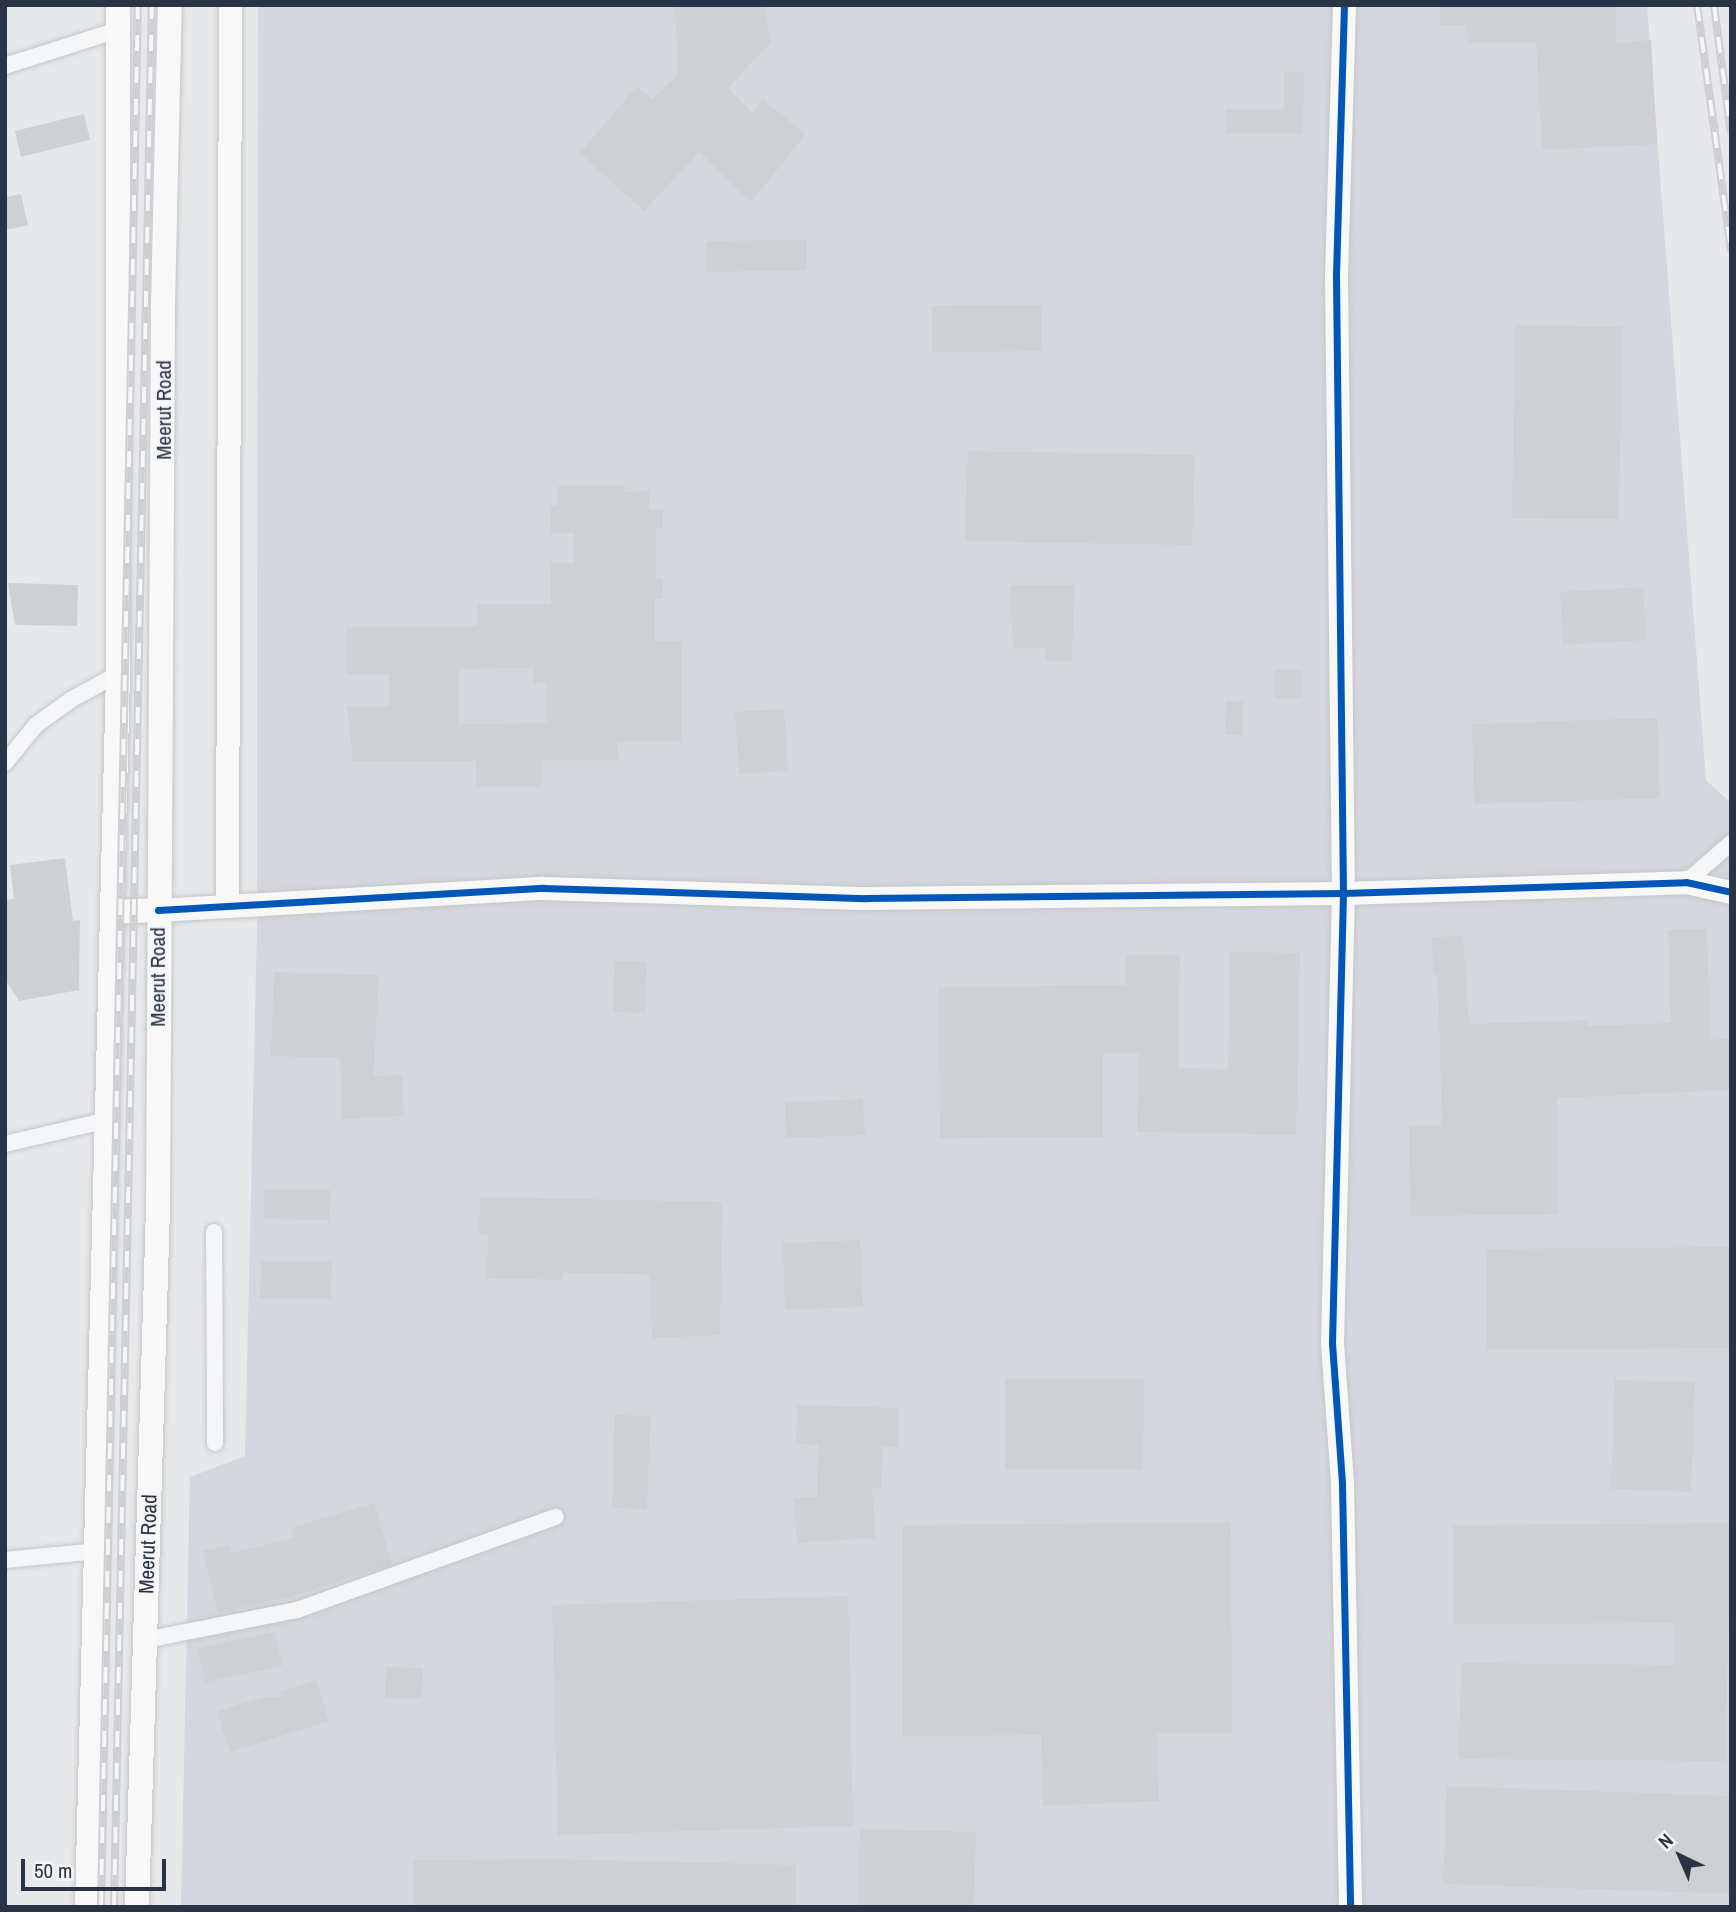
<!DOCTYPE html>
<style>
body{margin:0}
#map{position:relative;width:1736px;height:1912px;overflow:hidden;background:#e6e8ea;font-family:"Archivo Narrow",sans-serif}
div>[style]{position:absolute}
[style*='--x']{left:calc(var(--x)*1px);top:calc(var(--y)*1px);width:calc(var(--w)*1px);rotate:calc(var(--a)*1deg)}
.built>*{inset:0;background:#d4d7dd}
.building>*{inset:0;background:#ced0d3}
.roads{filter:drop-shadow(0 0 2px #c4c6c8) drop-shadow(0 0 2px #c4c6c8)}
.street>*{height:16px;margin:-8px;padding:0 8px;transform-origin:8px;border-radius:8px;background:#f5f6f7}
.secondary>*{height:23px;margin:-11.5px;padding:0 11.5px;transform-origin:11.5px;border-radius:11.5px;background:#f8f8f8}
.primary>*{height:24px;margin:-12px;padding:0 12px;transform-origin:12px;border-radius:12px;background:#f8f8f8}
.rail>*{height:8px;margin-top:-4px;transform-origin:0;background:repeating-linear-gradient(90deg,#f4f6f9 0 16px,#cecfd2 0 32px);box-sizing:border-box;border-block:2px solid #cecfd2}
.cycleway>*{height:7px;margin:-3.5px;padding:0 3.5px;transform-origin:3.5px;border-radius:3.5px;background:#0057b8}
span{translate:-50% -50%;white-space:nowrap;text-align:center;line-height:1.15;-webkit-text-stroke:5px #f4f6f9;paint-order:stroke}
.street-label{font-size:21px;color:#2b3445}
.frame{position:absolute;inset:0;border:7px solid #2b3445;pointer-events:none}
.north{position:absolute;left:1645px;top:1821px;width:70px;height:70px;-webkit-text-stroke:5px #f4f6f9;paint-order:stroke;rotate:316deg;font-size:19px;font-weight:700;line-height:28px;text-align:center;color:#2b3445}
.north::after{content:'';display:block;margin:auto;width:24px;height:32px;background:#2b3445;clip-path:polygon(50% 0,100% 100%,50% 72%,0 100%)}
.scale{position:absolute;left:21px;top:1859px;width:145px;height:32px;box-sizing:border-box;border:4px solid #2b3445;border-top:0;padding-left:9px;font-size:21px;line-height:24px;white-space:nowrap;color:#2b3445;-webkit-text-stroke:5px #f4f6f9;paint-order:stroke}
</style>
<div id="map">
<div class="built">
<div style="clip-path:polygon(258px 5px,1647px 5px,1706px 780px,1731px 803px,1731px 1907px,181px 1907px,190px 1477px,245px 1456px,257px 926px)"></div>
</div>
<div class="building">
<div style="clip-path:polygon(675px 5px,764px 5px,770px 43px,728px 88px,753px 114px,762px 99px,806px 134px,751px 202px,699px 152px,644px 211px,580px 153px,637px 86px,652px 99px,678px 74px)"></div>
<div style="clip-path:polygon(1440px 5px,1616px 5px,1616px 43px,1651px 40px,1657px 144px,1542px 150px,1536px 42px,1468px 43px,1467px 25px,1440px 25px)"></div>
<div style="clip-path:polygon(1284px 72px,1304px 72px,1303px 134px,1226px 134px,1226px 109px,1284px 109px)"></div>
<div style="clip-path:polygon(84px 114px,90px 140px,21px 157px,15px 131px)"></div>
<div style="clip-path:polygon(21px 194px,28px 225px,5px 230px,5px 197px)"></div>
<div style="clip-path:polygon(807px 240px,807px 270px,706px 272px,706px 241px)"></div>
<div style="clip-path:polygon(1041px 305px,1041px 351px,932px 352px,932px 306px)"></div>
<div style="clip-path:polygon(1515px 325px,1622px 327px,1619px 519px,1512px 518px)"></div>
<div style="clip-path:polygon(968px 451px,1194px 455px,1192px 545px,965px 541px)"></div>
<div style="clip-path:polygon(evenodd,625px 485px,625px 492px,649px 491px,649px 509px,663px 509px,663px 528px,656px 528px,656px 579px,663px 579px,663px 599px,655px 599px,655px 641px,681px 641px,681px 742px,617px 742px,618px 760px,541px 760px,541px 787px,476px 787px,476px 761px,353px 761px,347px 706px,389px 706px,389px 674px,347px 674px,347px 627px,478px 626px,478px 604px,551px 604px,551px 563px,574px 563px,574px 533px,551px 533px,551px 506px,558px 506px,558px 486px,625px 485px,533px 668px,534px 683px,547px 683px,547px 723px,459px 724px,459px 669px,533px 668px)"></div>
<div style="clip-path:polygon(8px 583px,78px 585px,77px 626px,15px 625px)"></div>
<div style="clip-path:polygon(1010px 585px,1074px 585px,1072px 662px,1045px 661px,1045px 647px,1013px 649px)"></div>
<div style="clip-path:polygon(1643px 587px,1646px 640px,1563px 645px,1560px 592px)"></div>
<div style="clip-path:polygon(1275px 670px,1302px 670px,1302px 698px,1275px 698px)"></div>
<div style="clip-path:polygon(1226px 701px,1243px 701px,1243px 735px,1225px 735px)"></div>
<div style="clip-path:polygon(784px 709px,788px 771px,739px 774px,735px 712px)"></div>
<div style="clip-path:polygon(1657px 718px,1660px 798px,1474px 804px,1472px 724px)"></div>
<div style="clip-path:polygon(65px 858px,73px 921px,80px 920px,79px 990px,19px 1001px,5px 979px,5px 900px,14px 899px,10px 865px)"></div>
<div style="clip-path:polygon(1707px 929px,1710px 1040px,1731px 1038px,1731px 1090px,1557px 1098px,1558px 1214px,1410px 1216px,1409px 1126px,1442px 1126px,1438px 975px,1433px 975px,1432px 937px,1463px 936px,1469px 1024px,1587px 1020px,1587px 1026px,1671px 1023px,1668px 930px)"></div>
<div style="clip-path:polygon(1230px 952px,1300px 953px,1296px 1135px,1137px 1132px,1139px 1054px,1103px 1054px,1103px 1137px,940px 1138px,939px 987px,1126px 985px,1126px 954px,1180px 955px,1178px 1068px,1228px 1069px)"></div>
<div style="clip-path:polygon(615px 961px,647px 962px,645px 1013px,613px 1012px)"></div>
<div style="clip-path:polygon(274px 972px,378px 975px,374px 1076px,402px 1075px,404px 1116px,342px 1119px,340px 1058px,271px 1056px)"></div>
<div style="clip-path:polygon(863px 1099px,865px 1135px,786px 1138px,785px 1102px)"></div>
<div style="clip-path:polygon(264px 1189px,330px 1190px,329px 1220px,264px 1219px)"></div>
<div style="clip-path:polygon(480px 1197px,722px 1202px,720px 1335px,652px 1338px,650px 1274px,563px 1273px,563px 1280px,487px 1278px,488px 1234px,479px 1234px)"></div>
<div style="clip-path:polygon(860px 1240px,863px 1307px,785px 1310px,783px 1243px)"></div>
<div style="clip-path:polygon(1731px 1247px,1731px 1348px,1487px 1350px,1487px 1249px)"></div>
<div style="clip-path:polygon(261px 1261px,332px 1261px,331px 1298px,260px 1298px)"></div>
<div style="clip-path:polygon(1005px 1378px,1144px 1378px,1143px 1470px,1005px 1470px)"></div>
<div style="clip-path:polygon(1615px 1380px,1695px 1382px,1691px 1492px,1611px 1489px)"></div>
<div style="clip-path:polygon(797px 1405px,899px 1408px,898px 1447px,882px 1446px,881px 1489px,872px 1488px,875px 1538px,797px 1543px,794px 1498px,817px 1497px,818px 1445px,796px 1444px)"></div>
<div style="clip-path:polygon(615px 1415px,650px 1416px,647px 1509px,612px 1508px)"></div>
<div style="clip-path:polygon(374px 1503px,392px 1564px,288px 1598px,218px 1612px,203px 1551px,229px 1545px,231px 1553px,294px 1538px,291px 1528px)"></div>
<div style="clip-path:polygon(1231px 1522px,1232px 1733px,1157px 1734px,1159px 1801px,1043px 1806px,1041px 1735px,903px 1736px,903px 1525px)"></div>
<div style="clip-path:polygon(1731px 1523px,1725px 1761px,1459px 1759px,1461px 1663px,1674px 1665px,1674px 1623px,1453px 1624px,1453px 1525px)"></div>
<div style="clip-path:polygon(848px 1596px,853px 1826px,558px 1835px,552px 1605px)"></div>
<div style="clip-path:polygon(275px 1632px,282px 1666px,205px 1682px,198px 1648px)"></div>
<div style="clip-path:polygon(386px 1667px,423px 1668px,422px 1698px,385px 1698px)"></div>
<div style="clip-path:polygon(316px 1680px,329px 1721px,230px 1752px,217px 1712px,263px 1697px,283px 1697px,279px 1692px)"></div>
<div style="clip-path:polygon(1447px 1786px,1731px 1796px,1731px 1894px,1443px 1884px)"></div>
<div style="clip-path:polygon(860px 1829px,976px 1832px,974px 1907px,858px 1907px)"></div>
<div style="clip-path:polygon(551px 1859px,796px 1865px,796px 1907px,414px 1907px,413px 1860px)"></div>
</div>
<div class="roads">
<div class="street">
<div style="--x:5;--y:66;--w:119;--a:-17.7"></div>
<div style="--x:5;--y:763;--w:49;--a:-50.8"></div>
<div style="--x:36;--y:725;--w:44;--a:-35.8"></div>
<div style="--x:72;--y:699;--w:52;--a:-28.5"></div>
<div style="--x:1686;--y:882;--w:60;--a:-40.9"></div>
<div style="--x:5;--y:1144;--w:106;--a:-13.1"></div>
<div style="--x:214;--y:1232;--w:211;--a:89.7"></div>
<div style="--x:5;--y:1560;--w:93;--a:-5.5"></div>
<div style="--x:145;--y:1640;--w:155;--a:-11.2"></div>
<div style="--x:297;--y:1610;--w:275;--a:-19.8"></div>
</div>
<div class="secondary">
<div style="--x:1344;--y:5;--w:272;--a:91.7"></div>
<div style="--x:1336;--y:277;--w:616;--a:89.35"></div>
<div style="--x:1343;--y:893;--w:450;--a:91.4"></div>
<div style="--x:1332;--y:1343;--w:141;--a:85.9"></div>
<div style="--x:1342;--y:1484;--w:423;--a:88.9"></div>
<div style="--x:227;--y:902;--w:897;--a:-89.81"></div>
<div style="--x:158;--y:910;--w:386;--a:-3.3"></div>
<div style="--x:543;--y:888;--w:323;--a:1.8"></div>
<div style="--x:866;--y:898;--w:477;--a:-0.6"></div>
<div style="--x:1343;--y:893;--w:343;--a:-1.8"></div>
<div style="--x:1686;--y:882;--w:46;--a:12.5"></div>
</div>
<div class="primary">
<div style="--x:112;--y:912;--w:46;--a:-2.5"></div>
<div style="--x:87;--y:1907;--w:1233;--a:-88.56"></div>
<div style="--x:118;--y:674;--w:669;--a:-90"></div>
<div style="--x:137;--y:1907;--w:698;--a:-88.28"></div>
<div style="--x:158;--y:1209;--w:904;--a:-89.68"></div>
<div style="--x:163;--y:305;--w:300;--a:-88.7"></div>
</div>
</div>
<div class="rail">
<div style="--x:1697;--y:5;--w:248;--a:82.1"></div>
<div style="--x:1714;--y:5;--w:130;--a:82.5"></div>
<div style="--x:101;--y:1907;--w:1902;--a:-88.89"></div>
<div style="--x:114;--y:1907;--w:1902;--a:-88.86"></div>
</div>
<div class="cycleway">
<div style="--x:1344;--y:5;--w:272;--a:91.7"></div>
<div style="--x:1336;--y:277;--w:616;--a:89.35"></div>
<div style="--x:1343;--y:893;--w:450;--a:91.4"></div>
<div style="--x:1332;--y:1343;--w:141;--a:85.9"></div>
<div style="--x:1342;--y:1484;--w:423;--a:88.9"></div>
<div style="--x:158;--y:910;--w:386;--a:-3.3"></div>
<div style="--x:543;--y:888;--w:323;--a:1.8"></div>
<div style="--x:866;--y:898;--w:477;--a:-0.6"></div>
<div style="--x:1343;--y:893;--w:343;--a:-1.8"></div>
<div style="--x:1686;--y:882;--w:46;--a:12.5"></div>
</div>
<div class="street-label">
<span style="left:164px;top:410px;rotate:-90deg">Meerut Road</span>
<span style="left:158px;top:977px;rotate:-90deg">Meerut Road</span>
<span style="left:148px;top:1544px;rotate:-88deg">Meerut Road</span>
</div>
<div class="frame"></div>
<div class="north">N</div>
<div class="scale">50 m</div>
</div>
